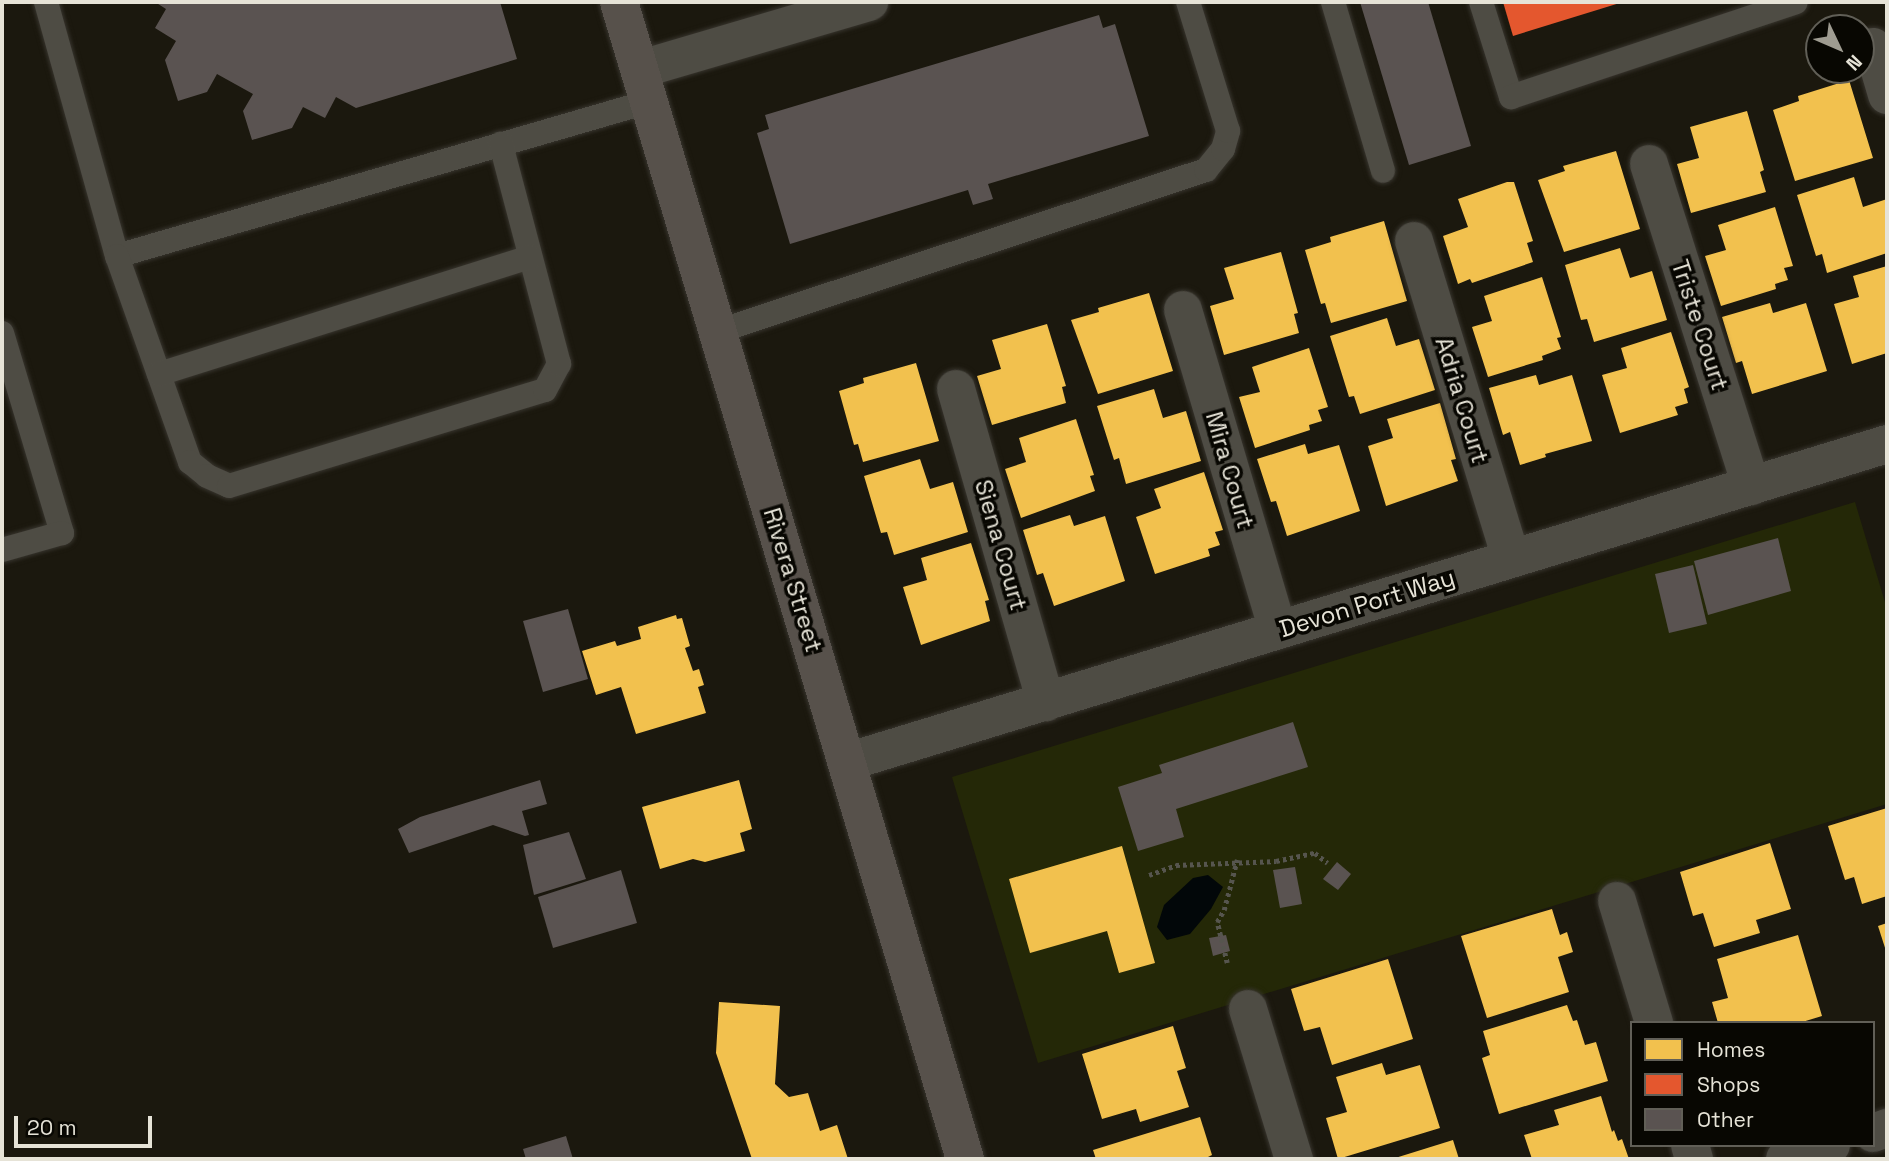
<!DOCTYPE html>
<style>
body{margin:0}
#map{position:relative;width:1889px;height:1161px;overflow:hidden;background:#1b180e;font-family:"Space Grotesk",sans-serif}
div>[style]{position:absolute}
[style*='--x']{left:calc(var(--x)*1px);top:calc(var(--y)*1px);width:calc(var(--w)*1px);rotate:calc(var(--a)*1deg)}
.green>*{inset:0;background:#242807}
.water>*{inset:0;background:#020709}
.homes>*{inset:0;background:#f2c14e}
.shops>*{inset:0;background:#e4572e}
.building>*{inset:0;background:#5a5351}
.path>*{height:4.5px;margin-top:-2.25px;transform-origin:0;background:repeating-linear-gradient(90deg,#56554e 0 3.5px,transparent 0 7px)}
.roads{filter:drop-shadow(0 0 2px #37342d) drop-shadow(0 0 2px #37342d)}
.lane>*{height:24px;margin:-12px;padding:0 12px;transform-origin:12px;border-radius:12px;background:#4e4c44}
.street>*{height:38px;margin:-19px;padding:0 19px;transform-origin:19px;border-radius:19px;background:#4e4c44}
.secondary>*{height:38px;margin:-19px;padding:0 19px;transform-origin:19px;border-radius:19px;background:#57514b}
span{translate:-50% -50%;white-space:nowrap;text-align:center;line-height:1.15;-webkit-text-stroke:7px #080702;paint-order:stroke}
.street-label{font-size:24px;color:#e6e3d7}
.frame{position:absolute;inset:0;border:4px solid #e6e3d7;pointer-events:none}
.legend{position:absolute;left:1630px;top:1021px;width:245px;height:126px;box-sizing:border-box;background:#080702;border:2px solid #615f57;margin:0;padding:9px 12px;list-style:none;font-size:21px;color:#e6e3d7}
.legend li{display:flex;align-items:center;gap:14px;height:35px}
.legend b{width:35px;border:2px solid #615f57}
.north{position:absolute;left:1805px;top:14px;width:70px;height:70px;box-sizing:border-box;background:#080702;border:2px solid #615f57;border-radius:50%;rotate:134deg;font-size:19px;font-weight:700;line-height:28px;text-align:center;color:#e6e3d7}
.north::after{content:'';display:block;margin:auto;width:24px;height:32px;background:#9f9c91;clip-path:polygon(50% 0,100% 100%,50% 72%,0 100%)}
.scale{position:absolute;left:14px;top:1116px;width:138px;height:32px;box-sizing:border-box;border:4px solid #e6e3d7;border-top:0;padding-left:9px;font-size:21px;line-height:24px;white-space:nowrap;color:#e6e3d7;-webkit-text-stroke:5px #080702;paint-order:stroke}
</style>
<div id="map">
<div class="green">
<div style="clip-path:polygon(1855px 502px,1887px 609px,1887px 804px,1038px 1063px,952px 777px)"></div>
</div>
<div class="water">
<div style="clip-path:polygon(1208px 875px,1223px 887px,1211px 909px,1190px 934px,1167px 940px,1157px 927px,1164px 905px,1193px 878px)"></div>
</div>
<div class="homes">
<div style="clip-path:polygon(1849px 80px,1873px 158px,1795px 181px,1773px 110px,1799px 101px,1798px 96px)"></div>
<div style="clip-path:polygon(1747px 111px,1764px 170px,1760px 172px,1766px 192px,1691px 213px,1677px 164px,1699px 158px,1690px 127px)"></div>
<div style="clip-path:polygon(1616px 151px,1640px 229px,1564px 252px,1538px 180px,1565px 171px,1563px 166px)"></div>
<div style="clip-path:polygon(1854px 177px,1863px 207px,1887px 199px,1887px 253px,1827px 273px,1822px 254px,1816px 256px,1797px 195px)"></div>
<div style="clip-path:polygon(1507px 182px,1514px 182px,1533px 241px,1527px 243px,1533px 262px,1472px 283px,1470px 279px,1458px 284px,1443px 236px,1468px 227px,1458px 199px)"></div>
<div style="clip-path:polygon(1775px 207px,1793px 266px,1784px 268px,1788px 280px,1775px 284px,1776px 289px,1721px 306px,1705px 256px,1726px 250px,1718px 225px)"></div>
<div style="clip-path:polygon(1384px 221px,1407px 301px,1331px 323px,1325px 303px,1321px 304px,1305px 250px,1331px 242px,1330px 237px)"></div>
<div style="clip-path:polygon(1620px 248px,1630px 278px,1652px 271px,1667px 320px,1594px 342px,1587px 319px,1581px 320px,1565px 265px)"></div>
<div style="clip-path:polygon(1281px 252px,1298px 313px,1294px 314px,1299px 333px,1224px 355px,1210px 306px,1234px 299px,1224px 268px)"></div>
<div style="clip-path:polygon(1887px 266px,1887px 353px,1852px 364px,1834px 304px,1859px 297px,1853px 276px)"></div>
<div style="clip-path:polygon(1542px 277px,1561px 337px,1557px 338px,1561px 349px,1542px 356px,1543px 360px,1488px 377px,1472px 327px,1492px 321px,1484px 296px)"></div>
<div style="clip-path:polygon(1149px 293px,1173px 371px,1098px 394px,1071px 320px,1099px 312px,1098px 308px)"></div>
<div style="clip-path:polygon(1770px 303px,1773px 313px,1806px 303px,1827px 371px,1752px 394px,1742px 361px,1736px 363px,1722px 317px)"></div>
<div style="clip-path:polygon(1387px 318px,1396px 346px,1419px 339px,1435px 390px,1360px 414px,1354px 396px,1349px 397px,1330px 336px)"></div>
<div style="clip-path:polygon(1047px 324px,1066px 386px,1062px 387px,1066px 403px,992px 425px,977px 376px,1001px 369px,992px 340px)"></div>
<div style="clip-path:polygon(1671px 332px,1689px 387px,1684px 389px,1688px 403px,1675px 407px,1678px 415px,1620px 433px,1602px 375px,1627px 368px,1621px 348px)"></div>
<div style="clip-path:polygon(1309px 348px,1328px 407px,1318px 410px,1322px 421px,1309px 425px,1310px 430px,1255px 448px,1239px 397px,1260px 392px,1252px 367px)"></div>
<div style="clip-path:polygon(916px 363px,939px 441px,863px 462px,858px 444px,854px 445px,839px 391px,864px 383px,863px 378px)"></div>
<div style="clip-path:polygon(1536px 375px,1539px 385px,1572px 375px,1592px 441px,1545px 454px,1546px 457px,1520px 465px,1510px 432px,1503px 435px,1489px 388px)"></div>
<div style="clip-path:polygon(1154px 389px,1163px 418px,1186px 411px,1201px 461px,1126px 484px,1119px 458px,1114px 460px,1097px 406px)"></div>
<div style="clip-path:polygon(1440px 403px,1456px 459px,1451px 460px,1458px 481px,1386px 506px,1368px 446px,1393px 438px,1387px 419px)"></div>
<div style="clip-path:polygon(1076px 419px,1094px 475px,1090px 476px,1095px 491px,1021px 518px,1005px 469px,1026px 462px,1019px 438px)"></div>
<div style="clip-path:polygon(1305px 444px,1308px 454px,1339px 445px,1360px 511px,1287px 536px,1276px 501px,1271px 502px,1257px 459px)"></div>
<div style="clip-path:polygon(920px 459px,930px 489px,953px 482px,968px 532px,894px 555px,887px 532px,881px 533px,864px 476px)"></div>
<div style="clip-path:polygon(1204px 472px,1223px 530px,1215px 532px,1220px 545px,1208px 549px,1210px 556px,1155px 574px,1136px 517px,1161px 508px,1154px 489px)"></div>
<div style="clip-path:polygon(1070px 515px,1074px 526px,1105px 516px,1125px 581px,1054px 606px,1043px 573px,1037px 575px,1023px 530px)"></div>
<div style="clip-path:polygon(971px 543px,989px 600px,985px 601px,990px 621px,921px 645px,903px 587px,927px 580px,921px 558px)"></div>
<div style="clip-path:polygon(676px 615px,677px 619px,682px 618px,690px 646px,685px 648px,693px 671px,699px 669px,704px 685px,698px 687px,706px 713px,636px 734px,621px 687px,596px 695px,582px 651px,615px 641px,617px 646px,641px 639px,638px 627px)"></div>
<div style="clip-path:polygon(739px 780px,752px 829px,740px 833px,745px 851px,705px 862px,693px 859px,660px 869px,642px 807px)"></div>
<div style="clip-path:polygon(1887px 808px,1887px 896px,1862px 904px,1854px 877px,1845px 880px,1828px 826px)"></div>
<div style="clip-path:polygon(1770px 843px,1791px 909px,1756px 920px,1760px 933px,1714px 947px,1703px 913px,1693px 916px,1680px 872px)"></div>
<div style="clip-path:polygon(1122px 846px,1155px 963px,1119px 973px,1107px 931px,1030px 953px,1009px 879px)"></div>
<div style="clip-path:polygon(1552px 909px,1560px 935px,1567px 932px,1573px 952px,1558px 957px,1569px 992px,1487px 1018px,1461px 936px)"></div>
<div style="clip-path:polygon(1887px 923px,1887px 954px,1878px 926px)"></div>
<div style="clip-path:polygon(1798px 935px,1822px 1016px,1799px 1023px,1718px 1023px,1712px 1002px,1728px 998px,1717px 959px)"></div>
<div style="clip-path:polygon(1388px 959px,1413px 1039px,1332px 1065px,1320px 1027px,1304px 1031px,1291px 989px)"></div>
<div style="clip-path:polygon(719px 1002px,780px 1006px,775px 1084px,789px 1097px,808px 1093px,820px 1131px,837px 1125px,848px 1159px,752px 1159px,716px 1053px)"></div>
<div style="clip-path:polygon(1567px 1005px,1573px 1021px,1577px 1020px,1585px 1045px,1596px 1042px,1608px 1081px,1499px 1114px,1482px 1058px,1490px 1055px,1483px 1031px)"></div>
<div style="clip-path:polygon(1173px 1026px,1186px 1068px,1177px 1071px,1189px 1107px,1140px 1122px,1136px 1109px,1102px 1119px,1082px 1054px)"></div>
<div style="clip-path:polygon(1382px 1063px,1386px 1075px,1420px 1065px,1440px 1128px,1338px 1159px,1326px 1118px,1347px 1112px,1336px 1077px)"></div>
<div style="clip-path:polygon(1601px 1096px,1612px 1132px,1614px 1130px,1618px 1141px,1622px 1139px,1629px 1159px,1532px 1159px,1524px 1135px,1559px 1125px,1554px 1110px)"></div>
<div style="clip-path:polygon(1200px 1117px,1212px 1155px,1204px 1159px,1096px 1159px,1093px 1150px)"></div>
<div style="clip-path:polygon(1453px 1140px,1459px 1159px,1392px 1159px)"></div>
</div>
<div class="shops">
<div style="clip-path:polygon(1503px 2px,1623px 2px,1513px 36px)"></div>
</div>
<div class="building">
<div style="clip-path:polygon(155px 2px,500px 2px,517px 59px,356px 108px,336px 97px,325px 118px,303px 107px,292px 128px,252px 140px,243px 111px,253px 94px,217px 74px,207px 92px,178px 101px,165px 60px,176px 41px,155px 28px,166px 9px)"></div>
<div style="clip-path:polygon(1360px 2px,1428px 2px,1471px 146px,1409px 165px)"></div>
<div style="clip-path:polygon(1099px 15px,1103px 28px,1115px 24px,1149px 136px,988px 184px,993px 199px,973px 205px,968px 190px,790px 244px,757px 133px,769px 129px,765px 115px)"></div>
<div style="clip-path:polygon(1778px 538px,1791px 591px,1708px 615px,1694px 561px)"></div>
<div style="clip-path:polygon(1693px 565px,1707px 624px,1669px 633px,1655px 574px)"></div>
<div style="clip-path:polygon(568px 609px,588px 679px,543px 692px,523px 621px)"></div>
<div style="clip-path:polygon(1293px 722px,1308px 767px,1176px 809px,1184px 837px,1138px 851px,1118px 787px,1162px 773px,1159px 765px)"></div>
<div style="clip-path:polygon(540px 780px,547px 804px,522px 811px,529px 835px,525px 836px,493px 825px,409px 853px,398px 829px,420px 817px)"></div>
<div style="clip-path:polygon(569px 832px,586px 879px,534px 895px,523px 845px)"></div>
<div style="clip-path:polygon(1337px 862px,1351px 874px,1338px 890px,1323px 879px)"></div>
<div style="clip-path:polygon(1295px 867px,1302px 904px,1280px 908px,1273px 870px)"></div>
<div style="clip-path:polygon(621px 870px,637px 923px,553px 948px,538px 897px)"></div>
<div style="clip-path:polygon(1226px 935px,1230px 951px,1213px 956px,1209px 938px)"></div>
<div style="clip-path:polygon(566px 1136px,573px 1159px,526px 1159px,523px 1149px)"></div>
</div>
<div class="path">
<div style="--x:1149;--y:875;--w:29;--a:-20"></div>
<div style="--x:1176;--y:865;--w:100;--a:-2.3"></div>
<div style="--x:1276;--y:861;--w:40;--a:-12"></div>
<div style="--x:1315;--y:853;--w:16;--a:38"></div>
<div style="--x:1227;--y:963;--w:42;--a:-103.7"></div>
<div style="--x:1217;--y:922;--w:14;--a:-60"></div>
<div style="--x:1224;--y:910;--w:52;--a:-75.4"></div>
</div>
<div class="roads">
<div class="lane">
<div style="--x:46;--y:2;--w:264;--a:74.4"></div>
<div style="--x:117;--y:256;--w:556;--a:-16.19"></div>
<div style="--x:1333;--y:2;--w:176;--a:73.5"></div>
<div style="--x:1481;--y:2;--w:100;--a:72.5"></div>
<div style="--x:1511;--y:97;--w:300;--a:-18.4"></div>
<div style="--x:117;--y:256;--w:219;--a:70.5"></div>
<div style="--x:190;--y:462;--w:22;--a:39"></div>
<div style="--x:207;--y:476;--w:24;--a:24"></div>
<div style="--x:229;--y:486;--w:330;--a:-16.9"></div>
<div style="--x:545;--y:390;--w:30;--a:-62"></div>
<div style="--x:559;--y:364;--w:228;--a:-104.8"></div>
<div style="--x:719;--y:331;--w:513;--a:-18.29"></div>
<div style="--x:1206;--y:170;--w:27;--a:-51"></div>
<div style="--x:1223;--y:149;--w:19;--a:-74"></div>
<div style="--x:1228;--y:131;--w:135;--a:-107.2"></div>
<div style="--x:2;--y:333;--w:209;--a:73.3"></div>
<div style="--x:62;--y:533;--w:62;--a:164.2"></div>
<div style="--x:159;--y:374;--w:389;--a:-17.5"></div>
</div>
<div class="street">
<div style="--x:1873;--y:47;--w:50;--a:73.7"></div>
<div style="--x:641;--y:69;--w:238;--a:-16.4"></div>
<div style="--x:1649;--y:164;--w:338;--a:72.4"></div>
<div style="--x:1414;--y:241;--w:332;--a:73"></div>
<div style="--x:1183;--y:310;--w:334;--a:73.5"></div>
<div style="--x:956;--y:389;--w:326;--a:74"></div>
<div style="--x:847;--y:762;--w:1088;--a:-17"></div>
<div style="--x:1617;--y:901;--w:127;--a:73.1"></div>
<div style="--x:1248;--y:1009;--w:157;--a:73"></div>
<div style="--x:1873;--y:1133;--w:15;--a:-20"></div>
<div style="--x:1690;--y:1145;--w:15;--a:74"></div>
<div style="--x:1785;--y:1159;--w:48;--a:-16.9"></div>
</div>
<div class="secondary">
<div style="--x:619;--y:2;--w:1208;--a:73.35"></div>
</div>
</div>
<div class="street-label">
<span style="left:1700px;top:325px;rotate:72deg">Triste Court</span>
<span style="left:1462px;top:400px;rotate:73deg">Adria Court</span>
<span style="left:1230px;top:470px;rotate:74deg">Mira Court</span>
<span style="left:1001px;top:545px;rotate:74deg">Siena Court</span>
<span style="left:793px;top:580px;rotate:73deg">Rivera Street</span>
<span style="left:1367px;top:603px;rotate:-17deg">Devon Port Way</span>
</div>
<div class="frame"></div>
<ul class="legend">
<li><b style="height:19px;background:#f2c14e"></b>Homes</li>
<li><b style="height:19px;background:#e4572e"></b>Shops</li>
<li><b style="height:19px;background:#5a5351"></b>Other</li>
</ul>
<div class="north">N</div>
<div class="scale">20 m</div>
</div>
